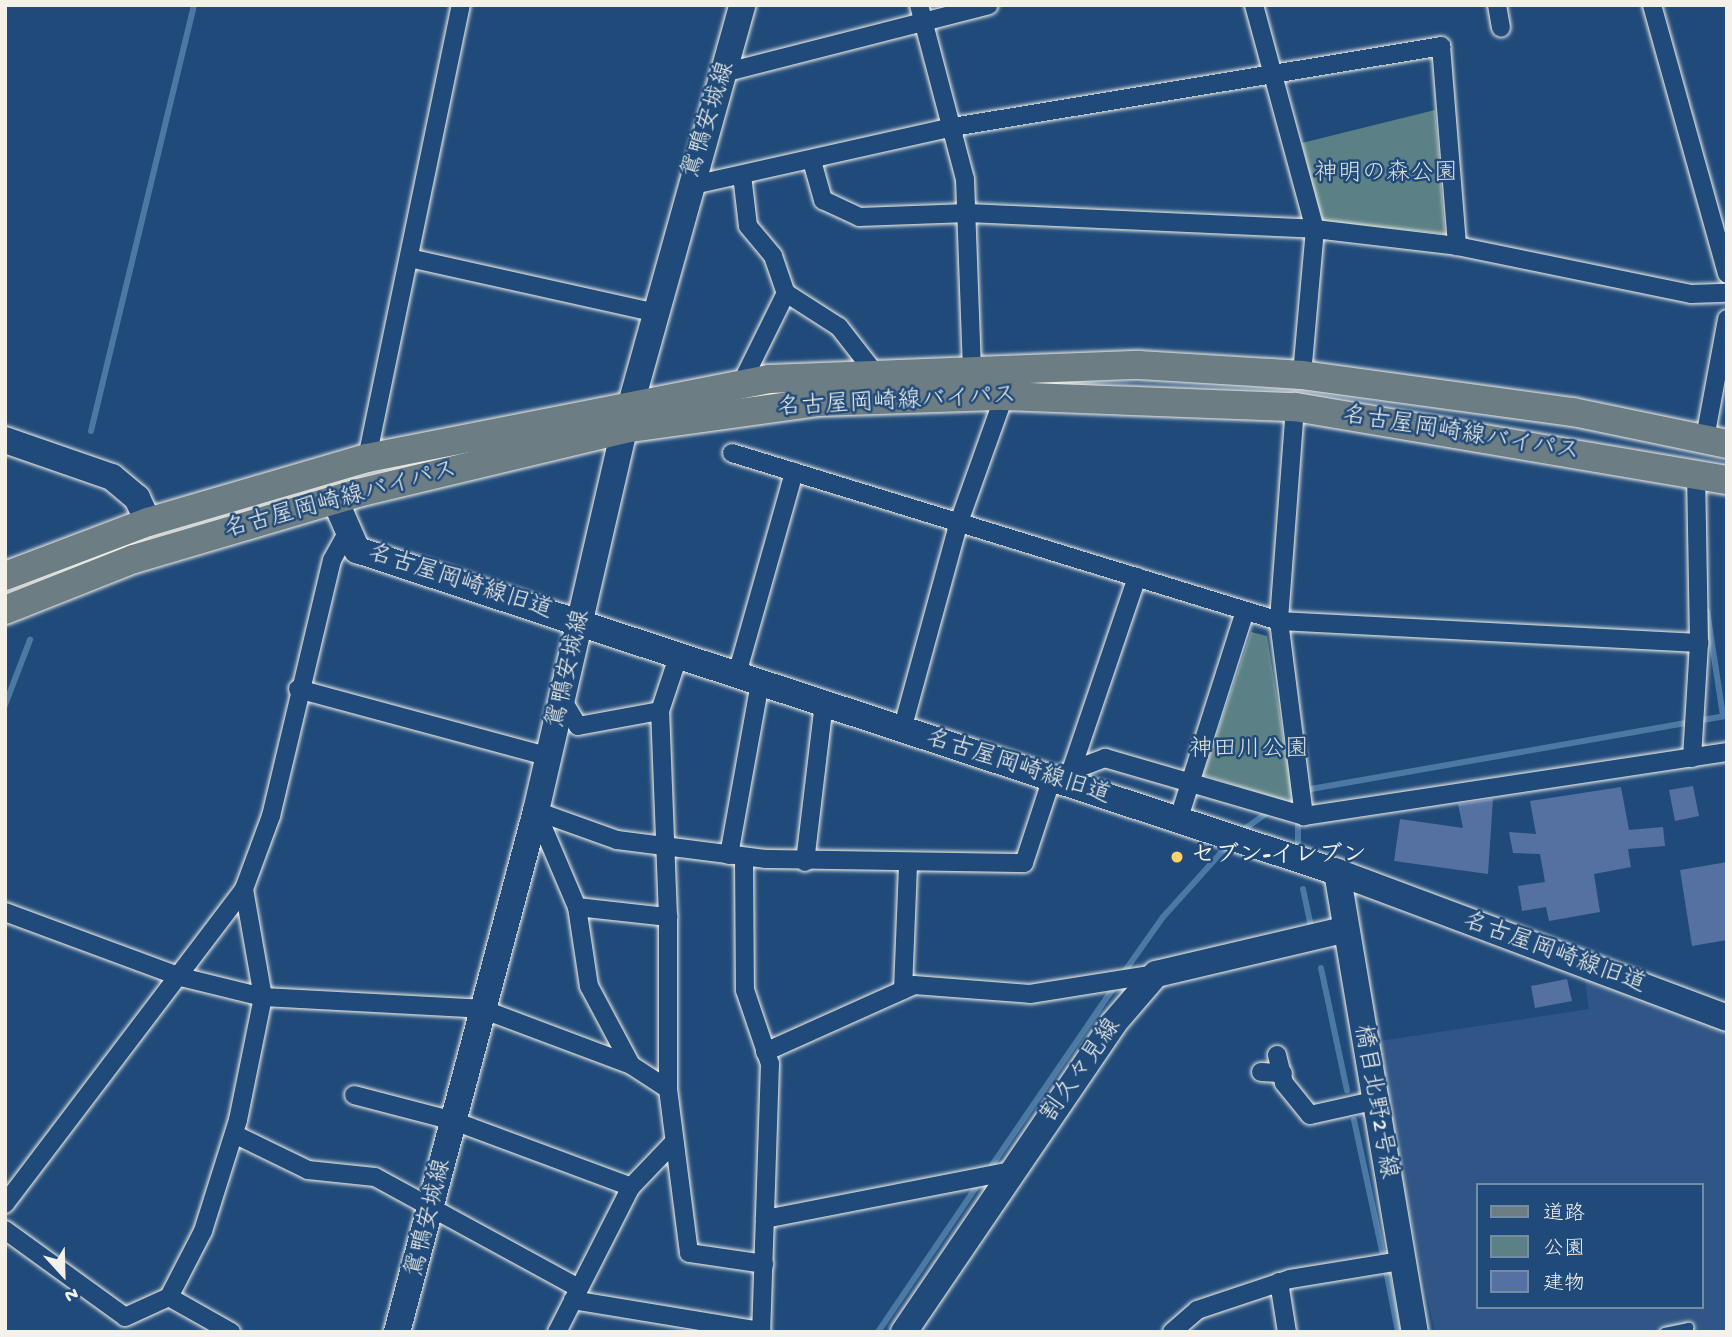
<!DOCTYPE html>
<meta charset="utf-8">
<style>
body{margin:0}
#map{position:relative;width:1732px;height:1337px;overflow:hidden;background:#1f4a7a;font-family:"Gochi Hand","Klee One",sans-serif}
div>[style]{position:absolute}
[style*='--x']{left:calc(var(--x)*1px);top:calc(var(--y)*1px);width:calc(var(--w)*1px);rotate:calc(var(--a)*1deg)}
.built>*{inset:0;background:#2f5686}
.green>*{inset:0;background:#5b8186}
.stream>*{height:6px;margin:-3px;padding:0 3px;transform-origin:3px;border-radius:3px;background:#4b79a3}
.building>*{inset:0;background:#5471a2}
.roads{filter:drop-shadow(0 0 2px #f4f1e8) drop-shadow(0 0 2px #f4f1e8)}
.lane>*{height:9px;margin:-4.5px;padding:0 4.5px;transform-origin:4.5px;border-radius:4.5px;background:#1f4a7a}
.street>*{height:18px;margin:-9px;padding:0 9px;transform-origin:9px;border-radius:9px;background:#1f4a7a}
.secondary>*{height:26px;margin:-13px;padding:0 13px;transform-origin:13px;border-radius:13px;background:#1f4a7a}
.primary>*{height:28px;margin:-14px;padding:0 14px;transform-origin:14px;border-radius:14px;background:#6d7d84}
.dots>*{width:19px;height:19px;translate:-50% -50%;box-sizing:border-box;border:4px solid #1f4a7a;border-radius:50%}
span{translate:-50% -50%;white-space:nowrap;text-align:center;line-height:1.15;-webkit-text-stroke:5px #1f4a7a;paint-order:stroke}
.street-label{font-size:24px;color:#f4f1e8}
.park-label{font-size:24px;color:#dde0d9}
.poi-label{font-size:24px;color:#f4f1e8;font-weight:700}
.left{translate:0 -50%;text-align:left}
.frame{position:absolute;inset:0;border:7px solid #f4f1e8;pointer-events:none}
.legend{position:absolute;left:1476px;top:1183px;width:228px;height:126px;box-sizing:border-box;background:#1f4a7a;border:2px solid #748da6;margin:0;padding:9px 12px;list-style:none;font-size:21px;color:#f4f1e8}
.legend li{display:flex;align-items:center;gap:14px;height:35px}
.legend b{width:35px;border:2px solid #748da6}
.north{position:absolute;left:28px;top:1239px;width:70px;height:70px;-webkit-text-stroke:5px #1f4a7a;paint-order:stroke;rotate:158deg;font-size:19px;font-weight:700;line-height:28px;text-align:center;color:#f4f1e8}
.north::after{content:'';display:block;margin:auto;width:24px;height:32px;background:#f4f1e8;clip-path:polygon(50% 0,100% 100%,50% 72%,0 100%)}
</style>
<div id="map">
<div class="built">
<div style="clip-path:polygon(evenodd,1583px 967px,1727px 1021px,1727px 1332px,1435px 1332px,1373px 1042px,1589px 1009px,1583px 967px,1478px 1185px,1702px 1185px,1702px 1307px,1478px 1307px,1478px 1185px)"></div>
</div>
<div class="green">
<div style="clip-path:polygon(1435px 110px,1445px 234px,1321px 221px,1302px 143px)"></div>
<div style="clip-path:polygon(1251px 632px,1267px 636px,1294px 804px,1203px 775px)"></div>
</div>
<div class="stream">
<div style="--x:91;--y:431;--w:438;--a:-76.4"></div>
<div style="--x:1707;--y:611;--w:106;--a:81.3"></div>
<div style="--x:5;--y:705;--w:70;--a:-69"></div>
<div style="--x:1280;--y:805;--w:35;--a:-27"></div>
<div style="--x:1311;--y:789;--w:422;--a:-10"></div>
<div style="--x:1298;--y:826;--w:16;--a:90"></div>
<div style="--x:1240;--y:832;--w:38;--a:-35"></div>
<div style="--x:1303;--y:889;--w:39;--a:78"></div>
<div style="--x:1321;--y:968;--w:125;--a:78"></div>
<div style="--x:1122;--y:975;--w:71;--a:-54.7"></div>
<div style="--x:1163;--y:917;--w:97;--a:-47.9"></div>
<div style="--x:1354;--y:1120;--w:134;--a:77.9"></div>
<div style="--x:988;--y:1171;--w:227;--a:-55.6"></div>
<div style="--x:1387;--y:1275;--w:58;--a:79.1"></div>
<div style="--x:878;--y:1332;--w:184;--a:-55.9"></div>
</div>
<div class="building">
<div style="clip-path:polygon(1693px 786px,1699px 816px,1675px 821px,1669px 790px)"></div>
<div style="clip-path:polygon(1621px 787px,1629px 830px,1663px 827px,1665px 846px,1628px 849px,1631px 867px,1594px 874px,1600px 912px,1549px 921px,1546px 907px,1522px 911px,1518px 886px,1545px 882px,1540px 854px,1513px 853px,1509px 832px,1536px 834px,1530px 801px)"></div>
<div style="clip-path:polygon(1493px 799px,1488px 874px,1394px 861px,1400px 819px,1463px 828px,1458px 804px)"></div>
<div style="clip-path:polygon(1727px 862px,1727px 940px,1692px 946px,1680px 870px)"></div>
<div style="clip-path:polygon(1567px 979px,1572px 1001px,1535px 1008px,1531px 986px)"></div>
</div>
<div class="roads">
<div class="lane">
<div style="--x:1664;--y:1332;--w:25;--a:-12"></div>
<div style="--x:1688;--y:1327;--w:5;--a:90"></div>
</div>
<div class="street">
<div style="--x:919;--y:5;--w:180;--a:75.2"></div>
<div style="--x:965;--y:179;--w:189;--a:87.9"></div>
<div style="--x:1254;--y:5;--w:232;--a:74.8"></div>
<div style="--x:1315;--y:229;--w:147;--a:95.1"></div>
<div style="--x:1497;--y:5;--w:23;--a:80"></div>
<div style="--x:1652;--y:5;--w:279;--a:74.4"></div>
<div style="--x:727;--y:72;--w:270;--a:-14.3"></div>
<div style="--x:812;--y:161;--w:41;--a:74.2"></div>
<div style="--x:823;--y:200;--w:40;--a:25"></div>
<div style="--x:859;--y:217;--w:109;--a:-2.1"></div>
<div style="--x:968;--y:213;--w:347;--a:2.6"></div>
<div style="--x:1315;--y:229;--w:143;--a:6.8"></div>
<div style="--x:1457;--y:246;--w:239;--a:11.6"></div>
<div style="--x:1691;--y:294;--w:36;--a:-2"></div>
<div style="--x:742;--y:175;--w:51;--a:83.3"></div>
<div style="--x:748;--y:226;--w:39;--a:50"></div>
<div style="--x:773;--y:256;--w:39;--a:71"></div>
<div style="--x:786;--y:293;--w:63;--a:32.7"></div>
<div style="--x:839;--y:327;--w:58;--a:52"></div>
<div style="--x:689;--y:186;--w:271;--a:-12.6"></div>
<div style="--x:953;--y:127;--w:495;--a:-9.4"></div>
<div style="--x:1441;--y:46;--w:201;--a:85.4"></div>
<div style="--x:409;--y:258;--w:254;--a:12.5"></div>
<div style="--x:741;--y:384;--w:102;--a:-63.7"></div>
<div style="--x:1295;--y:407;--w:215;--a:94.3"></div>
<div style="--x:1279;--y:621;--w:197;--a:82.7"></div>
<div style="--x:1705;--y:438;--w:121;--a:-79.5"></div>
<div style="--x:732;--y:453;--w:572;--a:17.07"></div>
<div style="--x:1279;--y:621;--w:421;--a:3"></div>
<div style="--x:367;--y:458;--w:463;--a:-78.3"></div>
<div style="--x:737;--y:674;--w:210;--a:-74.2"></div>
<div style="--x:298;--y:689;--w:261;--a:15.1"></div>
<div style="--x:563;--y:701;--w:29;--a:59"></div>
<div style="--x:578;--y:726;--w:83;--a:-10.4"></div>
<div style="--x:902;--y:730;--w:216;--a:-74.7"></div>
<div style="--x:959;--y:522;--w:134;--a:-70.3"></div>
<div style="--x:1692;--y:758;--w:115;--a:-86.5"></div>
<div style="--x:1699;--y:643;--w:170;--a:-91"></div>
<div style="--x:1071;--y:771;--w:205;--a:-71.2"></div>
<div style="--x:536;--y:811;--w:86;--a:19.7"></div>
<div style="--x:617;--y:840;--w:149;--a:7.3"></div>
<div style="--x:765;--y:859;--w:259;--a:0.9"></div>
<div style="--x:1024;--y:863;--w:89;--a:-71.8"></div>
<div style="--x:1052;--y:778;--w:57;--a:-20.7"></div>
<div style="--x:1105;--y:758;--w:207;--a:16.2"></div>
<div style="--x:1304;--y:816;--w:428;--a:-8.6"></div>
<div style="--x:536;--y:811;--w:104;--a:66.9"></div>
<div style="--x:577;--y:907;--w:80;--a:81.4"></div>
<div style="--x:589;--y:986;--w:89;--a:62"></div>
<div style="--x:1178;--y:821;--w:220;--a:-72.3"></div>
<div style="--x:729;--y:855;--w:176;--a:-79.8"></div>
<div style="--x:744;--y:857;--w:133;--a:89.6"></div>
<div style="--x:745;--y:990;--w:78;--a:71.3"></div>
<div style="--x:770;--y:1064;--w:268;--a:91.9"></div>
<div style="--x:805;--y:862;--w:161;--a:-83.2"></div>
<div style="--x:577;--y:907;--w:92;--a:6.3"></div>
<div style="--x:668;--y:917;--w:172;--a:90"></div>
<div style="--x:5;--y:912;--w:188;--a:20.3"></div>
<div style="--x:181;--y:977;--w:84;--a:13.7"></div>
<div style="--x:263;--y:997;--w:219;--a:3.1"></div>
<div style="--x:482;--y:1009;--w:159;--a:20.6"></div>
<div style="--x:631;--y:1065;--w:44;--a:33"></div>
<div style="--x:668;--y:1089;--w:165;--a:82.7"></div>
<div style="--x:689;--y:1253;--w:76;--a:8.3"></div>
<div style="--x:668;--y:917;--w:206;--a:-92.2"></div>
<div style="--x:660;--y:711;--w:60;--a:-71.6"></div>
<div style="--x:903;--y:990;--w:127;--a:-87.7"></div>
<div style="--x:765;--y:1052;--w:163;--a:-24.2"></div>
<div style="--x:914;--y:985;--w:116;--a:4.4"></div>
<div style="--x:1030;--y:994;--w:128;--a:-9"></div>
<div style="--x:1277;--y:1055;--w:29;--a:76"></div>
<div style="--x:1284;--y:1083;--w:41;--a:50.9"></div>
<div style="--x:1310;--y:1115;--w:69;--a:-12.6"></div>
<div style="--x:1261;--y:1072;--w:22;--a:3"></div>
<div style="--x:354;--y:1095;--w:103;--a:14.6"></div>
<div style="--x:454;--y:1121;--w:189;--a:20.4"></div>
<div style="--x:234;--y:1134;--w:82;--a:25.9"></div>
<div style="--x:308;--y:1170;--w:67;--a:6"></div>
<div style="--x:375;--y:1177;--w:232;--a:28.6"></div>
<div style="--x:5;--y:1204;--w:395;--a:-52.8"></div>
<div style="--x:244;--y:889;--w:78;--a:-69.7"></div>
<div style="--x:271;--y:816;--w:263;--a:-76.6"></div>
<div style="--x:332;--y:560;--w:31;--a:-61"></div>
<div style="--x:765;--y:1219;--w:252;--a:-11"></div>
<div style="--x:5;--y:1230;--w:148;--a:35.9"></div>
<div style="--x:125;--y:1317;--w:48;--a:-24.4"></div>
<div style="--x:1279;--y:1282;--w:51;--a:80.9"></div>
<div style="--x:573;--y:1300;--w:191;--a:9.4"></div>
<div style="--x:231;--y:1332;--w:71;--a:-150.6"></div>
<div style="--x:169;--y:1297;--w:74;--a:-62.7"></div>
<div style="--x:203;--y:1231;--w:116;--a:-72.5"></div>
<div style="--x:238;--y:1120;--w:126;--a:-78.5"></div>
<div style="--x:263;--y:997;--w:110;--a:-100"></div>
<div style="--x:557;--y:1332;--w:163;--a:-63"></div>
<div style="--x:631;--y:1187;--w:62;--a:-46.3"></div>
<div style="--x:1172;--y:1332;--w:33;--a:-41"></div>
<div style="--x:1197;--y:1310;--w:98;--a:-18.4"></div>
<div style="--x:1290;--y:1279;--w:111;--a:-9.3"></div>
</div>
<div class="secondary">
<div style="--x:5;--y:440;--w:113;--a:19.1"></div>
<div style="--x:112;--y:477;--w:33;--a:40"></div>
<div style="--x:137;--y:498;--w:26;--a:65"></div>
<div style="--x:335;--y:500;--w:55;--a:66.3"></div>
<div style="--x:357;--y:550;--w:1032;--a:18.19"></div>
<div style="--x:1337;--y:872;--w:416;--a:20.5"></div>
<div style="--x:1337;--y:872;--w:467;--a:80.4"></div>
<div style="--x:397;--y:1332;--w:539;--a:-75.06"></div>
<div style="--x:536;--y:811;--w:392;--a:-77"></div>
<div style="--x:624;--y:429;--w:440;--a:-74.4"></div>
<div style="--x:904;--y:1332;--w:372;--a:-55.8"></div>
<div style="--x:1113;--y:1024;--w:66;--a:-49.3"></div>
<div style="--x:1156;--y:974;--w:193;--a:-13.2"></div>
</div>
<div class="primary">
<div style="--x:5;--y:576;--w:153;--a:-20.7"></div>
<div style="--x:148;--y:522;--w:228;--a:-16.3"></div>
<div style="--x:367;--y:458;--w:410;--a:-11.1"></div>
<div style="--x:769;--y:379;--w:370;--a:-2.2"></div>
<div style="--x:1139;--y:365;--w:163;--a:3.5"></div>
<div style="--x:1302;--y:375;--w:274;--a:7.8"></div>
<div style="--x:1573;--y:412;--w:157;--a:11.7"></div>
<div style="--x:5;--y:610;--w:139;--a:-21.6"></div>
<div style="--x:134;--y:559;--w:234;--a:-16.4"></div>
<div style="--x:358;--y:493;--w:274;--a:-13.5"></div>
<div style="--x:624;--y:429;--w:197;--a:-7.9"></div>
<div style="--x:819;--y:402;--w:185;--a:-1.9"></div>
<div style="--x:1004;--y:396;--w:291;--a:2.2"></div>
<div style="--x:1295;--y:407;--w:438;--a:9.6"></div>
</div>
</div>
<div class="dots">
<div style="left:1177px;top:857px;background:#ffd166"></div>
</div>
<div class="street-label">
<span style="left:710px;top:120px;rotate:-72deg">鴛鴨安城線</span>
<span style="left:897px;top:403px;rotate:-3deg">名古屋岡崎線バイパス</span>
<span style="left:1461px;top:435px;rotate:9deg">名古屋岡崎線バイパス</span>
<span style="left:341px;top:501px;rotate:-15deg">名古屋岡崎線バイパス</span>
<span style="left:460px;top:583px;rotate:18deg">名古屋岡崎線旧道</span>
<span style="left:570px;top:669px;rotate:-77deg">鴛鴨安城線</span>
<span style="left:1018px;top:768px;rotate:18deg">名古屋岡崎線旧道</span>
<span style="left:1554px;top:954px;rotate:20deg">名古屋岡崎線旧道</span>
<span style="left:1082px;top:1071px;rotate:-55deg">割久々見線</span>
<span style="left:1374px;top:1102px;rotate:80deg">橋目北野2号線</span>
<span style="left:430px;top:1218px;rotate:-76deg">鴛鴨安城線</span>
</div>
<div class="park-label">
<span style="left:1386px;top:175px">神明の森公園</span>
<span style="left:1249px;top:751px">神田川公園</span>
</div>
<div class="poi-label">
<span class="left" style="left:1191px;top:857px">セブン-イレブン</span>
</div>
<div class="frame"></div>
<ul class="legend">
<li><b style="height:9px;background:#6d7d84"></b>道路</li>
<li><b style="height:19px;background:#5b8186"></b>公園</li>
<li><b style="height:19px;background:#5471a2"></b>建物</li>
</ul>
<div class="north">N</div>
</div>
